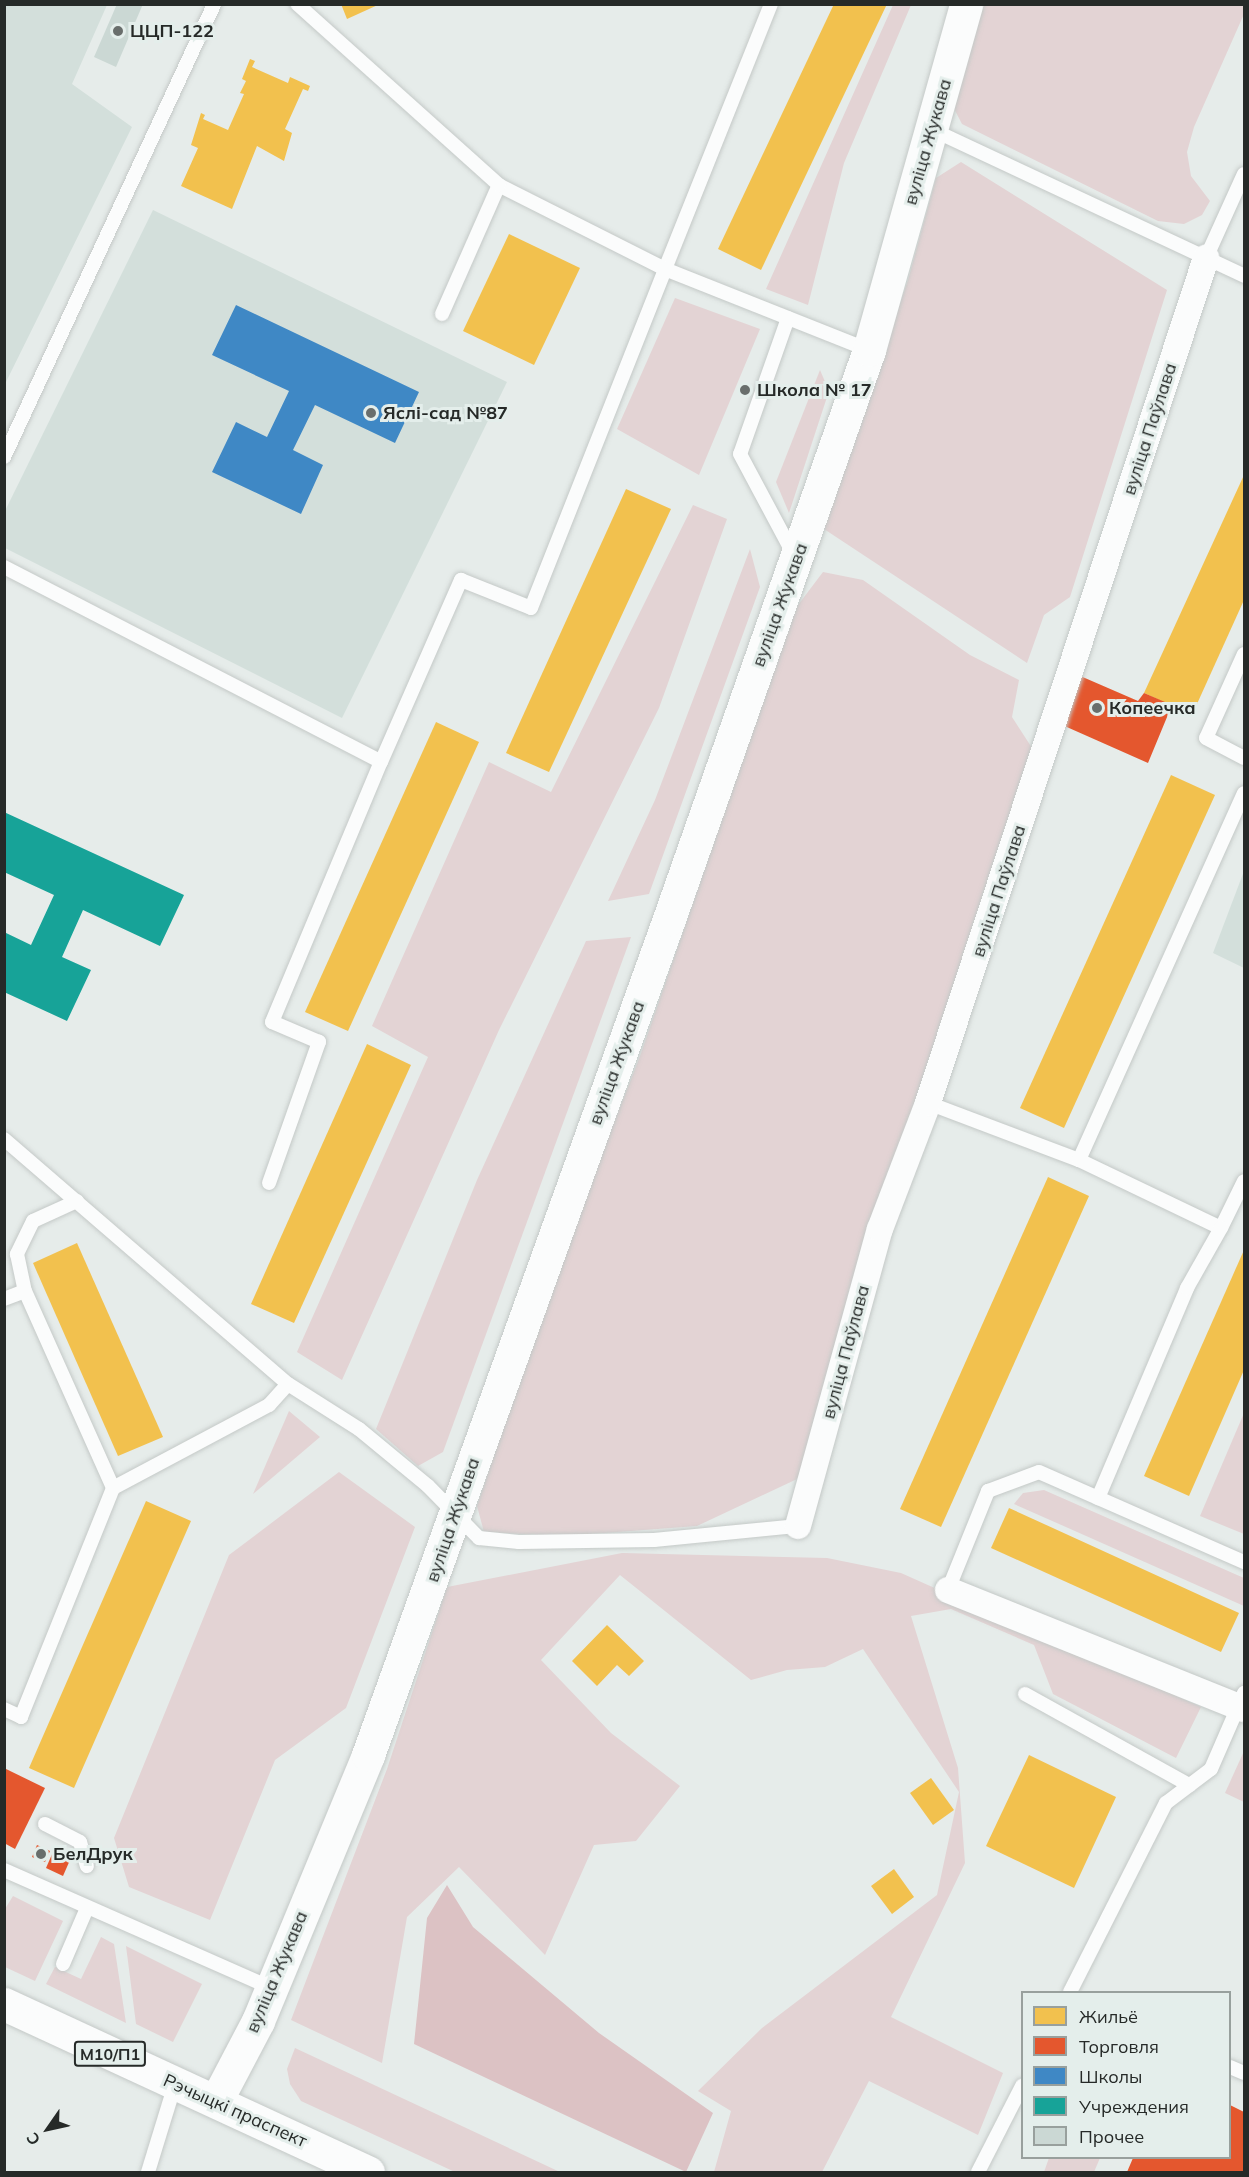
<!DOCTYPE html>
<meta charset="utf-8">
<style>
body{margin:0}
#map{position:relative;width:1249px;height:2177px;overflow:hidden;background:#e6ecea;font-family:Mulish,sans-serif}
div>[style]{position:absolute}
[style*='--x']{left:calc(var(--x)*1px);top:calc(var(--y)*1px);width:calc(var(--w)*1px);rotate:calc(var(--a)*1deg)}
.built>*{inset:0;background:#d3dfdb}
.green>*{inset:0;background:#e3d3d4}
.forest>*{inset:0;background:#dcc2c4}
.homes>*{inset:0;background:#f2c14e}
.shops>*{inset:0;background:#e4572e}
.schools>*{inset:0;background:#3f88c5}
.public>*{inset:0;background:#17a398}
.building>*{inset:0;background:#cbd8d4}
.roads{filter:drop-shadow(0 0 2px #c4c9c7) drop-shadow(0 0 2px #c4c9c7)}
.service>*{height:14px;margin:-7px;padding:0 7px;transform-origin:7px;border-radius:7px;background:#fbfcfc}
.minor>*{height:26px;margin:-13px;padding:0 13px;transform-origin:13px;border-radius:13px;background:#fbfcfc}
.tertiary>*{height:33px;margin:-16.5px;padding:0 16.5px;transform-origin:16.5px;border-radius:16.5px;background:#fbfcfc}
.primary>*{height:33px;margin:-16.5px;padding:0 16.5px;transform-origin:16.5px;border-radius:16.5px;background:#fbfcfc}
.dots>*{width:16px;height:16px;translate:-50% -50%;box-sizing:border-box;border:3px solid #e4eeeb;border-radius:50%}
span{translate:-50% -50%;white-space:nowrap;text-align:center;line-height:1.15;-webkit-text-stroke:6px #e4eeeb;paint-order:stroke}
.shield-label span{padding:2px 4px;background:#e4eeeb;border:2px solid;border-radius:4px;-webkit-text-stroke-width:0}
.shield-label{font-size:16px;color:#262a28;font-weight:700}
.poi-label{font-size:18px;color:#262a28;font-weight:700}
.left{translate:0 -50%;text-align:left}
.street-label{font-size:18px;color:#262a28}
.frame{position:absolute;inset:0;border:6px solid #262a28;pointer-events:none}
.legend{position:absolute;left:1021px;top:1991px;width:210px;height:168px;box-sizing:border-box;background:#e4eeeb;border:2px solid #98a09d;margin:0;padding:8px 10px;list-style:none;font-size:18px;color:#262a28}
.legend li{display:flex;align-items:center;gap:12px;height:30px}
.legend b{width:30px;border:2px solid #98a09d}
.north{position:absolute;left:18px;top:2099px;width:60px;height:60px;-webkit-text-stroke:4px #e4eeeb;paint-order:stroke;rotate:236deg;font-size:16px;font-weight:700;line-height:24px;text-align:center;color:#262a28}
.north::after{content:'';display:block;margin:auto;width:21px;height:27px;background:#262a28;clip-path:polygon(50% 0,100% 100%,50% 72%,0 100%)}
</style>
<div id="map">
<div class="built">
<div style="clip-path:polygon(5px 4px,107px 5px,72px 84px,132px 127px,5px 384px)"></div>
<div style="clip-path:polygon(153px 210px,507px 382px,342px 718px,5px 548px,4px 513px)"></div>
<div style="clip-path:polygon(1244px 871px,1244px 968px,1213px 953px)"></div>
</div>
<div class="green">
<div style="clip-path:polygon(893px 5px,911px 5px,844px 163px,808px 305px,766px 289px)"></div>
<div style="clip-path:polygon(976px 5px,1244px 5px,1244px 14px,1194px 127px,1187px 152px,1191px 176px,1210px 201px,1202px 215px,1184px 224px,1158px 221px,962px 124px,946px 93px)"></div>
<div style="clip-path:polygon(961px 162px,1167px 290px,1070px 597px,1044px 615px,1027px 663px,824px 529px,908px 280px,936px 178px)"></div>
<div style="clip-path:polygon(675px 298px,760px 329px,699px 475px,617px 429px)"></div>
<div style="clip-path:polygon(820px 370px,829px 391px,789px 513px,776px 482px)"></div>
<div style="clip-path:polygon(693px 505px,727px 519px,659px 708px,499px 1030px,342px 1380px,297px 1352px,428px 1057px,372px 1026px,489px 762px,551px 792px)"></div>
<div style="clip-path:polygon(750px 549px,760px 587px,649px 894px,608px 901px,655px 800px)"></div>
<div style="clip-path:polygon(823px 572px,863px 580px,970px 655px,1019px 680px,1012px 717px,1034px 751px,812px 1472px,697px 1526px,564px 1536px,484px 1532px,477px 1506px,559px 1262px,639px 1059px,795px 609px)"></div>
<div style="clip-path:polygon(631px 937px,443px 1452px,418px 1466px,376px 1429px,477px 1180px,586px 941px)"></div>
<div style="clip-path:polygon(289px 1411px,320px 1437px,253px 1494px)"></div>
<div style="clip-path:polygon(1244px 1413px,1244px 1534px,1200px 1516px)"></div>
<div style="clip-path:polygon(339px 1472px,415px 1527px,346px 1708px,275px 1760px,210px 1920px,129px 1887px,114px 1838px,229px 1555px)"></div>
<div style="clip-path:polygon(1044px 1490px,1244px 1578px,1244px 1606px,1014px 1504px,1023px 1493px)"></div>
<div style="clip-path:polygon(622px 1553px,827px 1558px,901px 1573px,1201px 1707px,1176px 1758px,1053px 1694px,1034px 1645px,951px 1609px,911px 1616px,958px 1768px,965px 1863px,891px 2017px,1003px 2073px,978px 2135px,869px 2081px,822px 2172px,714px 2172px,731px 2111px,698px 2091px,762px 2028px,937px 1895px,959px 1792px,863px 1649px,825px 1667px,787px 1670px,751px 1680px,620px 1575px,541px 1660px,611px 1733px,680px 1786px,636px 1841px,594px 1845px,545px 1955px,459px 1867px,407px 1917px,382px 2063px,291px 2020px,387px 1769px,447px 1587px)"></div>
<div style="clip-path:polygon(1244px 1751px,1244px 1802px,1225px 1793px)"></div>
<div style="clip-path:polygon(13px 1896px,63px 1921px,35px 1981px,5px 1967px,5px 1909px)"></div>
<div style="clip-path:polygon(101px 1937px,114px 1944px,126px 2023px,46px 1984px,55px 1967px,81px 1979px)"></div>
<div style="clip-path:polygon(126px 1946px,202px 1984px,173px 2042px,136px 2024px)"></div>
<div style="clip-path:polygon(295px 2048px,560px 2172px,455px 2172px,301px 2101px,290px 2084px,287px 2069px)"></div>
<div style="clip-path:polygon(1049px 2158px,1100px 2158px,1094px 2172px,1044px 2172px)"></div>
</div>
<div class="forest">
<div style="clip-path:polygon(447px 1885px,473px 1927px,599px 2033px,713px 2113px,686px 2172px,414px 2044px,427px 1918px)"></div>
</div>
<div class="homes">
<div style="clip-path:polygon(341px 4px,380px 4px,347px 19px)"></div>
<div style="clip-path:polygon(834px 4px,887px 4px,761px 270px,718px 249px)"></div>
<div style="clip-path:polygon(250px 59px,255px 61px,252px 67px,288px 83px,290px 77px,310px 86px,308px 91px,303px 89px,285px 129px,292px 133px,284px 161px,257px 146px,232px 209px,181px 186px,198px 148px,191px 145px,201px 113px,205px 115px,203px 119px,228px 130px,244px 94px,240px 93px,246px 81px,242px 79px)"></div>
<div style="clip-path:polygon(509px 234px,580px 268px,534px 365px,463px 331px)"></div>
<div style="clip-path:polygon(1244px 475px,1244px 600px,1192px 715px,1144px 693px)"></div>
<div style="clip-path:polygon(626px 489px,671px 509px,549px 772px,506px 753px)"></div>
<div style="clip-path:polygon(436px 722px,479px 742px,348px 1031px,305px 1012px)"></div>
<div style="clip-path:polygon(1171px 775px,1215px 795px,1064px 1128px,1020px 1108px)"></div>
<div style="clip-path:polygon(367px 1044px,411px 1065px,294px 1323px,251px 1304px)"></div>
<div style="clip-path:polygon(1048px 1177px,1089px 1196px,941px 1527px,900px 1509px)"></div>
<div style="clip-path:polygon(77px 1243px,163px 1437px,118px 1456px,33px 1263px)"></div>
<div style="clip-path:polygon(1244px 1250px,1244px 1370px,1189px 1496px,1144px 1476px)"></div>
<div style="clip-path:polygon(146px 1501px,191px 1521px,74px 1788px,29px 1768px)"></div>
<div style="clip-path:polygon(1009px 1508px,1239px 1613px,1221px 1652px,991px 1548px)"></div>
<div style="clip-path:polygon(607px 1625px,644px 1661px,629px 1676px,617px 1665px,597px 1686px,572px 1661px)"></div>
<div style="clip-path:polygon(1029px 1755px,1116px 1797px,1074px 1888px,986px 1846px)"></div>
<div style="clip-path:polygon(931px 1778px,954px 1810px,933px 1825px,910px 1793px)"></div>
<div style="clip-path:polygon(894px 1869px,914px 1897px,892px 1914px,871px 1886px)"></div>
</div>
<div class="shops">
<div style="clip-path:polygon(1078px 675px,1138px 701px,1144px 693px,1172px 705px,1148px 763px,1060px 724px)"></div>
<div style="clip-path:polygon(4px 1768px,45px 1788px,15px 1849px,4px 1843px)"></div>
<div style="clip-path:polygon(37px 1845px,50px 1851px,45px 1862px,32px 1857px)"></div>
<div style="clip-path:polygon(53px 1852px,70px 1860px,63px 1876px,46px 1868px)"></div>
<div style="clip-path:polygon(1230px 2105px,1244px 2112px,1244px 2172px,1127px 2172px,1133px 2158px,1230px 2158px)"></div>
</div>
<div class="schools">
<div style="clip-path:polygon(236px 305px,419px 392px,395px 443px,315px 405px,293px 450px,323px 465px,301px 514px,212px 472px,236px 422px,267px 437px,289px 391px,212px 355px)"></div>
</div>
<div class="public">
<div style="clip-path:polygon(4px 812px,184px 895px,160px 946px,83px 910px,62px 957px,91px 970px,67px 1021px,4px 992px,4px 932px,31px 945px,54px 895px,4px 872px)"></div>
</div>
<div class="building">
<div style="clip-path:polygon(117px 4px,143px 4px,116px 67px,94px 57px)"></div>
</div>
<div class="roads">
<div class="service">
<div style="--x:771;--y:4;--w:285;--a:111.8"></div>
<div style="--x:665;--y:269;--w:219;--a:21.7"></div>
<div style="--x:933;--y:130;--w:344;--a:25.1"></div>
<div style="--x:1206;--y:258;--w:92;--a:-65.7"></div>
<div style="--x:442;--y:314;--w:141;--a:-66.2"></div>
<div style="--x:788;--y:318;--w:144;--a:109.4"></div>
<div style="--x:740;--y:454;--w:115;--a:61.9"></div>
<div style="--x:4;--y:457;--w:499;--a:-65.1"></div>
<div style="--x:4;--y:567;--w:424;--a:27.3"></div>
<div style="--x:1244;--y:654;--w:92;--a:114.3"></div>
<div style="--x:1206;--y:738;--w:43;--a:27.8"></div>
<div style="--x:928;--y:1103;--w:161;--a:20.7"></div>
<div style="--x:1079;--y:1160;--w:157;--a:25.6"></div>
<div style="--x:1221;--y:1228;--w:52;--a:-63.9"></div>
<div style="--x:4;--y:1139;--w:375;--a:40.8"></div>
<div style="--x:288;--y:1384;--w:84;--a:32.4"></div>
<div style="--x:359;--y:1429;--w:89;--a:39.6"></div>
<div style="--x:428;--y:1486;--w:73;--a:45.6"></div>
<div style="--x:479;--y:1538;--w:40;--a:5.7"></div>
<div style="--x:519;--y:1542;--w:135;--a:-0.8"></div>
<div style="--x:654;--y:1540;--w:145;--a:-5.6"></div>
<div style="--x:1079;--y:1160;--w:402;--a:-65.8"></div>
<div style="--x:269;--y:1183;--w:150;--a:-70.5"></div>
<div style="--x:319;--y:1042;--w:51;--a:-156.9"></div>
<div style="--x:272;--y:1022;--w:282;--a:-67.3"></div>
<div style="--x:381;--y:762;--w:199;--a:-66.3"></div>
<div style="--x:461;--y:580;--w:75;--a:21.8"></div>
<div style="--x:531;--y:608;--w:365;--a:-68.4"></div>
<div style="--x:665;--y:269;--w:186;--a:-153.2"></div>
<div style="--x:499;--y:185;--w:271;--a:-138.1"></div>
<div style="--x:77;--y:1201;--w:48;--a:155.6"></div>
<div style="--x:33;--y:1221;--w:37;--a:116"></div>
<div style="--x:17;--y:1254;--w:38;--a:78"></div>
<div style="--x:25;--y:1291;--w:216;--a:65.9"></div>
<div style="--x:4;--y:1299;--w:22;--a:-21"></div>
<div style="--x:1098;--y:1498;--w:228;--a:-67"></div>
<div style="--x:1187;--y:1288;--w:69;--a:-60.5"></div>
<div style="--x:948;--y:1590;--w:107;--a:-68"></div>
<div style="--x:988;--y:1491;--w:54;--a:-20.4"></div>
<div style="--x:1039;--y:1472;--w:224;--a:23.7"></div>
<div style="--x:1025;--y:1694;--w:188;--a:29"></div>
<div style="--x:4;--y:1709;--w:19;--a:25"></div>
<div style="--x:21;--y:1717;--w:247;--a:-68.1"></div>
<div style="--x:113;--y:1488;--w:177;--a:-28"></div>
<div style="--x:269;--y:1405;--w:28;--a:-48"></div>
<div style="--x:45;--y:1824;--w:39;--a:27"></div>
<div style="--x:80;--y:1842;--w:25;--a:74"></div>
<div style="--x:4;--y:1870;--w:292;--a:23.8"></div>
<div style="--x:63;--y:1964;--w:61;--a:-66.8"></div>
<div style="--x:1070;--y:1992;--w:212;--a:-63.1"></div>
<div style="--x:1166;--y:1803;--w:56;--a:-37.1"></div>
<div style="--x:1211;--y:1769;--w:83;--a:-66.5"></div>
<div style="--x:1230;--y:2067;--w:15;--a:23"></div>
<div style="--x:148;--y:2172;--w:92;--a:-72.9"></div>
<div style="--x:978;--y:2172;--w:97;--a:-62.9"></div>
</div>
<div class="minor">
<div style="--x:798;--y:1526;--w:308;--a:-74.6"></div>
<div style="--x:880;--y:1229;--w:135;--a:-69.1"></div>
<div style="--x:928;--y:1103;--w:890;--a:-71.79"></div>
<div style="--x:948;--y:1590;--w:319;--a:21.9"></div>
</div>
<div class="tertiary">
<div style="--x:216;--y:2101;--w:90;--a:-62.3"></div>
<div style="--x:258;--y:2021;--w:288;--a:-67.5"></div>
<div style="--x:368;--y:1755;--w:889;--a:-70.2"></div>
<div style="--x:669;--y:919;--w:603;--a:-70.63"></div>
<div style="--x:869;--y:350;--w:359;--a:-74.3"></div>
</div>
<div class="primary">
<div style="--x:4;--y:2004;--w:401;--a:24.8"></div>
</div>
</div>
<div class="dots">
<div style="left:118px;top:31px;background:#696e6c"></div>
<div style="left:745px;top:390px;background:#696e6c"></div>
<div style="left:371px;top:413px;background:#696e6c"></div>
<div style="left:1097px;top:708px;background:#696e6c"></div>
<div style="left:41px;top:1854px;background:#696e6c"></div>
</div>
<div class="shield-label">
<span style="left:110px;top:2054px">М10/П1</span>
</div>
<div class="poi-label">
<span class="left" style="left:130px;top:31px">ЦЦП-122</span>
<span class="left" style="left:757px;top:390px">Школа № 17</span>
<span class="left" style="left:383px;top:413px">Яслі-сад №87</span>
<span class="left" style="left:1109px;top:708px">Копеечка</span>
<span class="left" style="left:53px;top:1854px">БелДрук</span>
</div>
<div class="street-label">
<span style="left:928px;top:142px;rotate:-74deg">вуліца Жукава</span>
<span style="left:1150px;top:429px;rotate:-72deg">вуліца Паўлава</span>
<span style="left:780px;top:605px;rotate:-70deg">вуліца Жукава</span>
<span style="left:999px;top:891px;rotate:-72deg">вуліца Паўлава</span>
<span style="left:617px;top:1063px;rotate:-70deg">вуліца Жукава</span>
<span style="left:846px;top:1352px;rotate:-75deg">вуліца Паўлава</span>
<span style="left:453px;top:1520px;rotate:-71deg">вуліца Жукава</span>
<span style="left:277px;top:1972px;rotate:-67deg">вуліца Жукава</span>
<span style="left:235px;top:2111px;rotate:24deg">Рэчыцкі праспект</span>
</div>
<div class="frame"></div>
<ul class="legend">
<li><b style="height:16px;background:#f2c14e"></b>Жильё</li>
<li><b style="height:16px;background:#e4572e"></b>Торговля</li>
<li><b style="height:16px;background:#3f88c5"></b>Школы</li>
<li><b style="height:16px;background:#17a398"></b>Учреждения</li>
<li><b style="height:16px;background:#cbd8d4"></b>Прочее</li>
</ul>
<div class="north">С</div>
</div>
